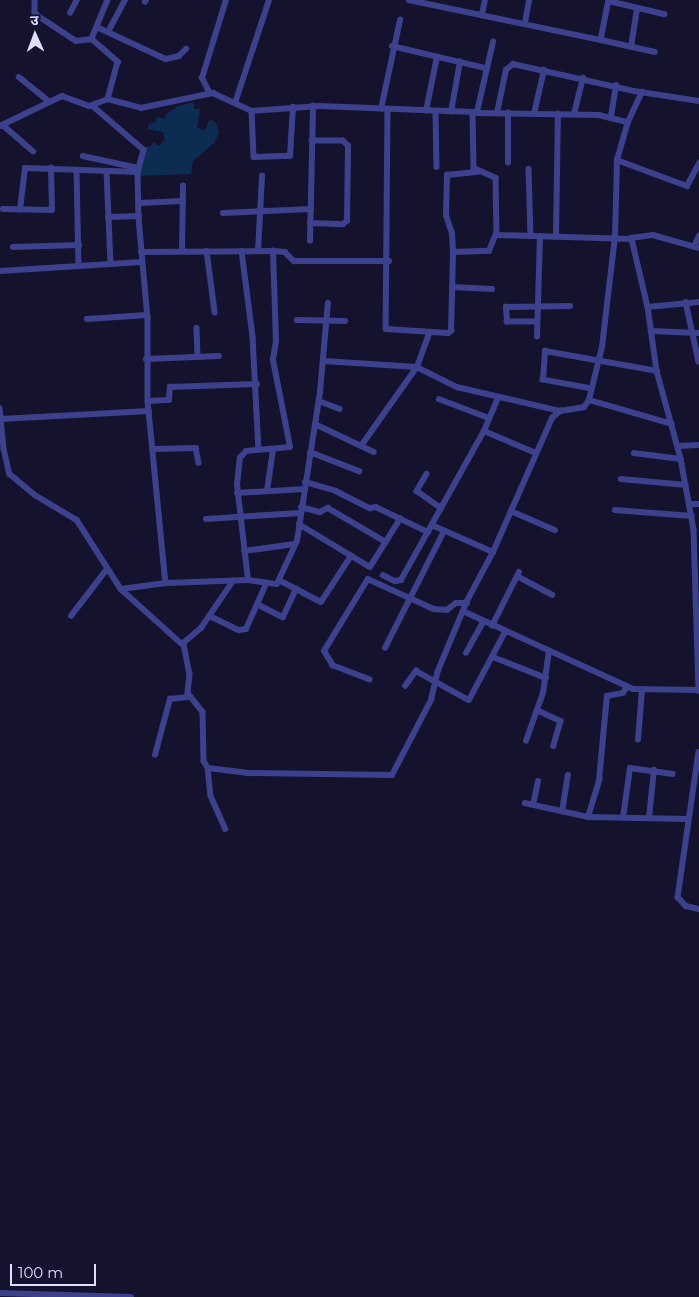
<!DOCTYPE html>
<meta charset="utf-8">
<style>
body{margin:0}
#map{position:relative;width:699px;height:1297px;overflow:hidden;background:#14122d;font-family:Montserrat,"Noto Sans Devanagari",sans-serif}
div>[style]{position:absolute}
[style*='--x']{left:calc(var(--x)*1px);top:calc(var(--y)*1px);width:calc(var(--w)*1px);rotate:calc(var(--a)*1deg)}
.water>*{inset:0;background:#0d2c51}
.minor>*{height:5.5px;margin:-2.75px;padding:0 2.75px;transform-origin:2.75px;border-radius:2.75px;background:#3c418d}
span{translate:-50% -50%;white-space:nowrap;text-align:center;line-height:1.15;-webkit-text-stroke:4px #14122d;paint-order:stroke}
.north{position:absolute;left:10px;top:10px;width:50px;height:50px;-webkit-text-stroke:4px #14122d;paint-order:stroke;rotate:358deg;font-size:14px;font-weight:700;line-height:20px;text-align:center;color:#dfdeff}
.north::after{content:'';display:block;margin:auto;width:18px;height:22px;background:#dfdeff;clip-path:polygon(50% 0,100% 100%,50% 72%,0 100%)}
.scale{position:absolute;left:10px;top:1264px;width:86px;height:22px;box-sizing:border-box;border:2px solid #dfdeff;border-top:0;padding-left:6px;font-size:15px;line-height:18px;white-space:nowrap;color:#dfdeff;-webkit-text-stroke:4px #14122d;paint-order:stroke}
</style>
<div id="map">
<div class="water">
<div style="clip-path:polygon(194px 102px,194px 109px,200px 109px,197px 128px,205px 130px,210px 119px,216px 123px,219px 133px,214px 143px,193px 161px,191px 174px,137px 176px,142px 152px,137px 145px,149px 147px,154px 142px,159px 146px,165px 139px,163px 132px,147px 129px,149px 124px,156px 122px,157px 117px,165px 119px,166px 114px,178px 106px)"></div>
</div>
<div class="minor">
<div style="--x:35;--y:0;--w:13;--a:90"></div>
<div style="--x:35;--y:13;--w:6;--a:39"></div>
<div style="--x:40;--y:17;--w:43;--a:33.7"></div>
<div style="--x:76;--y:41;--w:16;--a:-7"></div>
<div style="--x:108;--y:0;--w:42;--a:112.3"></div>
<div style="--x:92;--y:39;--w:35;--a:41"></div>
<div style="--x:118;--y:62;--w:38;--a:105"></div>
<div style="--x:108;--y:99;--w:34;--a:15"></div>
<div style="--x:141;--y:108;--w:74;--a:-11.8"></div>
<div style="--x:213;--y:93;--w:43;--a:24.8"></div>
<div style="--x:252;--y:111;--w:68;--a:-4.2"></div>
<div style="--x:320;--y:106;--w:153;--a:2.2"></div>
<div style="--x:473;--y:112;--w:56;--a:89"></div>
<div style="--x:474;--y:168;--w:24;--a:24"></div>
<div style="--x:496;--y:178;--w:57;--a:89"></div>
<div style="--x:497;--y:235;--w:135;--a:1.7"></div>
<div style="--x:632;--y:239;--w:70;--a:76.8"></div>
<div style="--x:648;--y:307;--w:65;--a:82"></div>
<div style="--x:657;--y:371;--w:91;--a:74.7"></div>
<div style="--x:681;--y:459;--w:72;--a:79.6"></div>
<div style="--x:694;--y:530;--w:161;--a:88.2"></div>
<div style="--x:409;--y:0;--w:196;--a:11.8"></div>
<div style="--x:609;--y:0;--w:41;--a:101.3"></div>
<div style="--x:601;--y:40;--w:55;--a:12.5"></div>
<div style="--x:609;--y:1;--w:57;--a:13.3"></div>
<div style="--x:145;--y:2;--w:2;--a:-63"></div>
<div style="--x:70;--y:13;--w:15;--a:-62"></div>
<div style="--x:482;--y:14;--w:14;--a:-78"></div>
<div style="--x:525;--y:23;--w:23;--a:-80"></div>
<div style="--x:97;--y:27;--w:76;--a:24.9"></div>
<div style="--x:166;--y:59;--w:13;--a:-13"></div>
<div style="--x:179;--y:56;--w:10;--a:-45"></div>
<div style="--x:108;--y:32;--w:36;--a:-62"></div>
<div style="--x:392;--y:46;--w:96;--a:13.3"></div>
<div style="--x:631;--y:47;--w:39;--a:-81"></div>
<div style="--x:19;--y:77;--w:38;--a:39"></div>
<div style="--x:210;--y:94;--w:18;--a:-117"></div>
<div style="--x:202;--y:78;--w:82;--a:-72.9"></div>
<div style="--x:235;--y:103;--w:108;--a:-71.7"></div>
<div style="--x:93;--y:106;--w:67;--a:40.8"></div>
<div style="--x:144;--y:150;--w:23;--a:105"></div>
<div style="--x:138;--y:172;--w:46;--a:88.8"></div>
<div style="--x:139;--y:218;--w:100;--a:84.9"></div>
<div style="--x:148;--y:318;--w:83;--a:90"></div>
<div style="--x:148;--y:401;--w:183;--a:84.4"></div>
<div style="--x:381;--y:109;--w:91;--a:-77.9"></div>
<div style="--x:388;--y:109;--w:220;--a:90.5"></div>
<div style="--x:386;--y:329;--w:62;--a:3.7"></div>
<div style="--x:448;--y:333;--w:4;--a:-34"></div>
<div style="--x:451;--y:331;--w:79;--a:-88.5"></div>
<div style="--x:453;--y:252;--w:18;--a:-93"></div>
<div style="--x:452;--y:234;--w:19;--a:-108"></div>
<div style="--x:446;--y:216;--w:41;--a:-88.6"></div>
<div style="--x:447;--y:175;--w:31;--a:-6"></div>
<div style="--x:252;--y:111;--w:46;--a:87.5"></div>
<div style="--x:254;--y:157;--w:36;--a:-2"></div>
<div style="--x:290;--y:156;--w:49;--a:-86.5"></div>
<div style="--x:426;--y:111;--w:55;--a:-78.5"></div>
<div style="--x:436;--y:112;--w:55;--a:89"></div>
<div style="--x:451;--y:112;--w:51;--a:-79.8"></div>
<div style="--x:477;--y:112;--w:72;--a:-77.1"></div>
<div style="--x:474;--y:113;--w:125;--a:0.9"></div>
<div style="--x:599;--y:115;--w:30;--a:14"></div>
<div style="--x:497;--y:113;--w:44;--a:-78.2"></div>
<div style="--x:506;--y:70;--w:9;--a:-41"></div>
<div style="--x:513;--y:64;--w:124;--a:12.6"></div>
<div style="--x:634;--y:91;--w:66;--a:8.7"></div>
<div style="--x:534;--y:114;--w:45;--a:-77.2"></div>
<div style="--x:574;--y:114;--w:37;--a:-76"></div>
<div style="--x:611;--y:117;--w:32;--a:-81"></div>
<div style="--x:3;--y:125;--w:40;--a:41"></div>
<div style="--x:0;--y:126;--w:69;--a:-25.8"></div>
<div style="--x:62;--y:96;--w:29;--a:20"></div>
<div style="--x:89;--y:106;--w:20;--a:-20"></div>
<div style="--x:83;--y:156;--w:56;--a:12.3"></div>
<div style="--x:617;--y:160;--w:75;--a:20.4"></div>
<div style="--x:687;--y:186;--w:26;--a:-62"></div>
<div style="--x:508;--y:163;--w:50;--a:-90"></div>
<div style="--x:529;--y:169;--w:67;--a:88.3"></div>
<div style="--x:77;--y:171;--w:94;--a:88.8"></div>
<div style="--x:107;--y:172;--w:92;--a:87.5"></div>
<div style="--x:139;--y:203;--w:44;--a:-2.6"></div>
<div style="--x:3;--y:209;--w:49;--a:1.2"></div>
<div style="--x:52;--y:210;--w:42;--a:-91.4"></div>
<div style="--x:20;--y:210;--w:42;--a:-83.2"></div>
<div style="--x:25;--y:168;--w:113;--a:2"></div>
<div style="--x:223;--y:213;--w:88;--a:-2.6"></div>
<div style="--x:108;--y:217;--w:31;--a:-2"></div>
<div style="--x:310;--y:223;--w:33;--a:2"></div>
<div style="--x:343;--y:224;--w:5;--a:-37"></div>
<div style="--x:347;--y:221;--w:75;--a:-89.2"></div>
<div style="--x:348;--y:146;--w:7;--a:-135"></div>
<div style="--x:343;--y:141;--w:31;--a:180"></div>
<div style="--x:556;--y:237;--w:123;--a:-89.1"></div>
<div style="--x:631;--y:238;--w:22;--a:-8"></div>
<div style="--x:653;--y:235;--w:48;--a:15.8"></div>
<div style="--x:310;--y:241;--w:135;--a:-88.7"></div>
<div style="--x:13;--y:247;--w:66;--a:-1.7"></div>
<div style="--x:694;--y:247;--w:12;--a:-66"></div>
<div style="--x:182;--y:251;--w:65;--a:-89.1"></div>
<div style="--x:207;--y:251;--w:62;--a:82.5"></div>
<div style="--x:242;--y:251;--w:87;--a:82.7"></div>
<div style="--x:253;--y:337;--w:113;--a:87"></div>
<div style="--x:258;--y:251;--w:75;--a:-86.9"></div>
<div style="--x:141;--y:252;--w:132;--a:-0.4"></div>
<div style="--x:273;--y:251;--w:12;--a:5"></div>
<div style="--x:285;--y:252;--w:13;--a:45"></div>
<div style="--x:294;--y:261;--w:95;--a:0"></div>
<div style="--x:453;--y:252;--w:36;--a:-2"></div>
<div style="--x:489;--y:251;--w:18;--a:-68"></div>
<div style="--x:0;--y:271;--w:142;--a:-3.6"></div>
<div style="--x:452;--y:287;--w:40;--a:2.9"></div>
<div style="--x:686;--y:302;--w:61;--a:77.8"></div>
<div style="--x:648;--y:307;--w:51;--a:-5.6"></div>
<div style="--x:87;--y:319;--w:60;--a:-3.8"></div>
<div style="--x:297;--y:320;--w:48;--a:1.2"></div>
<div style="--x:537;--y:322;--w:30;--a:180"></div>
<div style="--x:507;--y:322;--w:15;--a:-94"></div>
<div style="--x:506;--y:307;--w:64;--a:-0.9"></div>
<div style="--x:197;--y:328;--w:28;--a:88"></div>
<div style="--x:651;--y:331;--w:48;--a:2.4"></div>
<div style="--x:537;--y:337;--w:100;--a:-88.3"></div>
<div style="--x:146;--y:359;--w:73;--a:-2.4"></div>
<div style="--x:324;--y:361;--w:93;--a:3.7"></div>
<div style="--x:417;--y:367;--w:45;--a:26.6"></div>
<div style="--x:457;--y:387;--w:106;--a:13.1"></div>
<div style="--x:592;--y:389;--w:50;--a:-169.6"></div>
<div style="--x:543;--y:380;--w:29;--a:-86"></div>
<div style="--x:545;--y:351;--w:114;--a:10.1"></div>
<div style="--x:439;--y:399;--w:53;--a:20.8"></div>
<div style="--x:589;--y:400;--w:86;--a:16.1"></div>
<div style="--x:148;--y:401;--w:21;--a:-3"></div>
<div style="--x:169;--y:400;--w:13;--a:-86"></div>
<div style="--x:170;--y:387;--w:87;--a:-2"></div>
<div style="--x:319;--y:401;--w:22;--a:21"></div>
<div style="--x:0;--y:408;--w:41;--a:84.4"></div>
<div style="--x:4;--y:449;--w:26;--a:77"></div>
<div style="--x:10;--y:474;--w:33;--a:40"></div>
<div style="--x:35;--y:495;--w:49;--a:30.8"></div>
<div style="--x:77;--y:520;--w:82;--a:57.5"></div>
<div style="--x:121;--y:589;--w:82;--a:42"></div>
<div style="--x:182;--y:644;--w:25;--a:-40"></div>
<div style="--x:201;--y:628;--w:57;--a:-55.8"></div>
<div style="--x:1;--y:419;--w:148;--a:-3.1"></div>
<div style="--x:315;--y:424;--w:65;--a:25.4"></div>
<div style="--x:484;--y:431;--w:56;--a:22.9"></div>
<div style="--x:361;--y:446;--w:97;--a:-54.7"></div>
<div style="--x:417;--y:367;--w:37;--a:-70"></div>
<div style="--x:678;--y:446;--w:21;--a:-3"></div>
<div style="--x:153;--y:449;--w:43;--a:-1.3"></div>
<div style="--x:196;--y:448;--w:15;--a:79"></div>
<div style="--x:310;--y:452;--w:53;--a:21.2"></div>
<div style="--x:634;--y:453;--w:47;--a:7.3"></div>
<div style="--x:427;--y:474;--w:20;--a:120"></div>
<div style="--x:417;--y:491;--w:29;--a:35"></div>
<div style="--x:621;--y:479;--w:65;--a:5.3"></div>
<div style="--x:305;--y:482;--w:32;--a:16"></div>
<div style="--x:336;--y:491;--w:38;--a:27"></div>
<div style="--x:370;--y:508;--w:6;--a:-9"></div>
<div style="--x:376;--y:507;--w:58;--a:25.7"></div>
<div style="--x:267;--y:491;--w:41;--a:-81.7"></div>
<div style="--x:237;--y:493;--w:68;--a:-3.4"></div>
<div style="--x:690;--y:504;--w:9;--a:0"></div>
<div style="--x:301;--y:507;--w:20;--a:15"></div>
<div style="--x:320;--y:512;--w:9;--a:-27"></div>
<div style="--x:328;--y:508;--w:67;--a:30.4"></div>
<div style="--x:615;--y:510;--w:77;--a:4.5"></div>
<div style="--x:511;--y:511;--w:48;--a:23.4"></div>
<div style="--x:206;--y:519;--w:94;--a:-3.7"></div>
<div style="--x:299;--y:524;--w:83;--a:31.2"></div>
<div style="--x:370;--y:567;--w:57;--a:-58"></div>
<div style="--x:432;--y:525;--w:67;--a:23.9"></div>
<div style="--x:244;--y:551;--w:51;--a:-7.8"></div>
<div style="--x:383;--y:575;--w:13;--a:27"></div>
<div style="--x:395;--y:581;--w:6;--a:-9"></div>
<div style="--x:401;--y:580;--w:171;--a:-60.9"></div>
<div style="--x:484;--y:431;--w:36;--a:-67"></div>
<div style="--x:517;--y:576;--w:40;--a:28"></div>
<div style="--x:248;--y:580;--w:96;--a:-96.6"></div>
<div style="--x:237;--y:485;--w:27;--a:-84"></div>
<div style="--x:240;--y:458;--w:9;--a:-49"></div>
<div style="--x:246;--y:451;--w:44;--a:-5.2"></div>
<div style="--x:290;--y:447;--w:89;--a:-101.1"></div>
<div style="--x:273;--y:360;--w:18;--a:-81"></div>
<div style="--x:276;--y:342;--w:91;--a:-91.9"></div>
<div style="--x:279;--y:580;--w:47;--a:27.6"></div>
<div style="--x:321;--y:602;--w:55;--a:-56.9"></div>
<div style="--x:121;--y:589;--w:45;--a:-7.6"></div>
<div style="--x:166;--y:583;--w:82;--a:-2.1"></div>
<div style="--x:248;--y:580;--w:29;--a:8"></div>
<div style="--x:277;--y:584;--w:47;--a:-65.1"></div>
<div style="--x:297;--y:541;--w:151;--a:-81.2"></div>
<div style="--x:320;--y:392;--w:89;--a:-84.9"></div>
<div style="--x:259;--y:605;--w:27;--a:27"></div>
<div style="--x:283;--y:617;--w:31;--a:-65"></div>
<div style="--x:463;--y:611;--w:187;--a:24.6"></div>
<div style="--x:633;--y:689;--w:65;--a:0.9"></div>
<div style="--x:71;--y:616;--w:59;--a:-52.5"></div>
<div style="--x:210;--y:616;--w:32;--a:26"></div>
<div style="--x:239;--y:630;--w:7;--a:-8"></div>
<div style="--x:246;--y:629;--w:49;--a:-66"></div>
<div style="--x:492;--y:626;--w:60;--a:-63.4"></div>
<div style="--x:184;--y:644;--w:31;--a:79"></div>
<div style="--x:190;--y:674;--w:19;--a:96"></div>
<div style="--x:188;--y:693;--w:24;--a:52"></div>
<div style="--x:203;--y:712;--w:49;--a:88.8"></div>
<div style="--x:204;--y:761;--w:8;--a:60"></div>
<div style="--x:208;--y:768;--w:39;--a:7"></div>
<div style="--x:247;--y:773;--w:145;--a:0.8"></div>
<div style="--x:392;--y:775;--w:85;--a:-62.5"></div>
<div style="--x:431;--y:700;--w:28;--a:-77"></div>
<div style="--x:437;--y:673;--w:78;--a:-67.4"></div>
<div style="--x:467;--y:601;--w:55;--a:-62"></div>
<div style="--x:493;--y:552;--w:146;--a:-66.2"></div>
<div style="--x:552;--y:418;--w:11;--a:-41"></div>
<div style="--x:560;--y:411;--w:24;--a:-9"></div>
<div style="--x:584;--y:407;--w:9;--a:-54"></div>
<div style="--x:589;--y:400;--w:55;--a:-76.2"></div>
<div style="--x:602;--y:347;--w:111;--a:-83.3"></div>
<div style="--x:615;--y:237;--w:77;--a:-88.5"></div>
<div style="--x:617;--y:160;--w:40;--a:-74"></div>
<div style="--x:628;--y:122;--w:33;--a:-65"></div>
<div style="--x:385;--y:648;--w:131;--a:-63.2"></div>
<div style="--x:466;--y:653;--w:35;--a:-61"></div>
<div style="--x:493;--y:657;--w:57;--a:21.6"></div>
<div style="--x:370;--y:680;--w:40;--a:-159"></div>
<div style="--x:333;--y:666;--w:17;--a:-121"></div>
<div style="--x:324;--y:651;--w:84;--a:-58.6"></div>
<div style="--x:368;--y:579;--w:72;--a:24.4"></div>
<div style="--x:434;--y:609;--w:13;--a:4"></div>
<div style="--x:447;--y:610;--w:11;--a:-38"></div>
<div style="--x:456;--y:603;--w:11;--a:0"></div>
<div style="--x:405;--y:686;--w:19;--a:-54"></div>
<div style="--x:416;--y:671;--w:60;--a:28.7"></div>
<div style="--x:469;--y:700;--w:77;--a:-62.1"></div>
<div style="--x:537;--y:710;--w:26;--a:25"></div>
<div style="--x:561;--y:721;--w:26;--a:106"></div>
<div style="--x:638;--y:740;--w:50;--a:-85.4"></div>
<div style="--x:526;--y:741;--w:51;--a:-70.5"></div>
<div style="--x:543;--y:693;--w:42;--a:-81.9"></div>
<div style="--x:699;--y:752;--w:147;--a:98.2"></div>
<div style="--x:678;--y:897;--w:12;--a:48"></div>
<div style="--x:686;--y:906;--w:13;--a:13"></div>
<div style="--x:155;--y:755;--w:58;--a:-75"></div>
<div style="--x:170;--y:699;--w:20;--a:-6"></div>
<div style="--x:208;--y:768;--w:28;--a:84"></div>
<div style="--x:211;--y:796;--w:36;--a:66"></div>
<div style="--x:525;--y:803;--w:65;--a:12.5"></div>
<div style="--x:588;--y:817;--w:100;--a:1.1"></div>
<div style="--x:533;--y:805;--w:24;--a:-78"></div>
<div style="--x:562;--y:812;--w:37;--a:-81"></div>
<div style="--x:588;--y:817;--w:39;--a:-73"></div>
<div style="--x:599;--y:780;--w:84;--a:-84.6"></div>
<div style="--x:607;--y:696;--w:16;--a:-11"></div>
<div style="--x:623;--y:693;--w:7;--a:-56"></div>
<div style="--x:623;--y:818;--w:50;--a:-82"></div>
<div style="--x:630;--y:768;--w:43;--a:7.9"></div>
<div style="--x:649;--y:818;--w:48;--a:-84.1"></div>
<div style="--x:0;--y:1293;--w:131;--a:1.7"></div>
</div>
<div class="north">उ</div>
<div class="scale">100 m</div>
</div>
